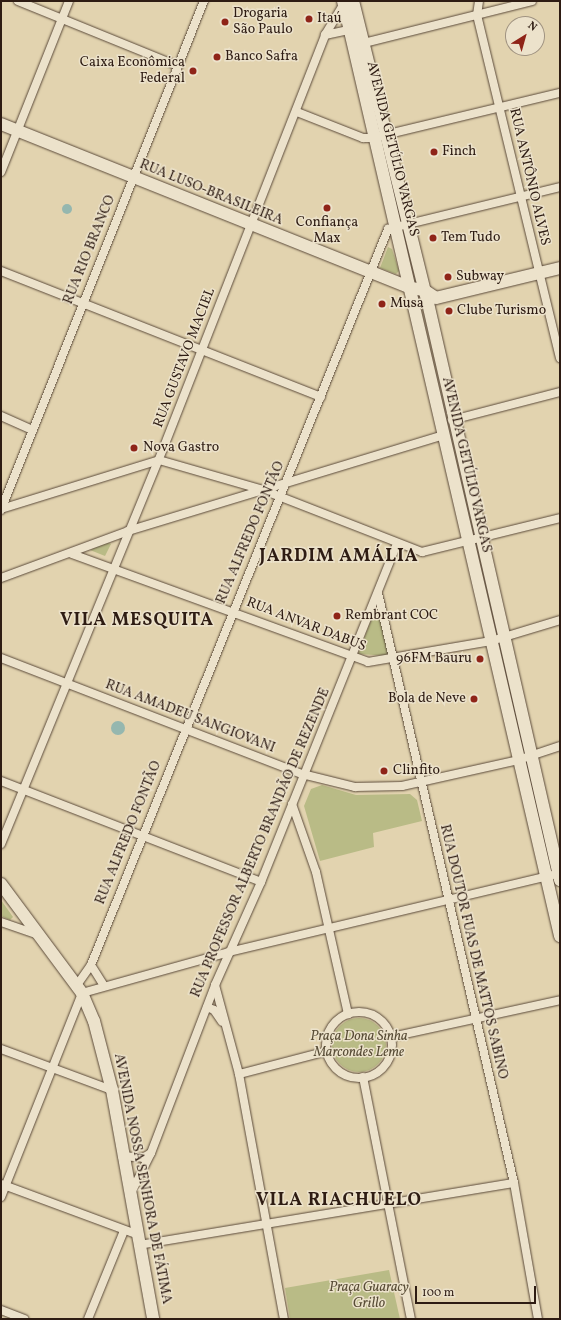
<!DOCTYPE html>
<meta charset="utf-8">
<style>
body{margin:0}
#map{position:relative;width:561px;height:1320px;overflow:hidden;background:#e2d3af;font-family:Vollkorn,serif}
div>[style]{position:absolute}
[style*='--x']{left:calc(var(--x)*1px);top:calc(var(--y)*1px);width:calc(var(--w)*1px);rotate:calc(var(--a)*1deg)}
.green>*{inset:0;background:#b9bb86}
.round{border-radius:50%}
.water>*{inset:0;background:#95b7af}
.roads{filter:drop-shadow(0 0 1px #5b4a3a) drop-shadow(0 0 1px #5b4a3a)}
.street>*{height:8px;margin:-4px;padding:0 4px;transform-origin:4px;border-radius:4px;background:#ece2cb}
.street>.ring{margin:-4px;padding:0;box-sizing:content-box;background:none;border:8px solid #ece2cb;border-radius:50%}
.secondary>*{height:12px;margin:-6px;padding:0 6px;transform-origin:6px;border-radius:6px;background:#ece2cb}
.dots>*{width:11px;height:11px;translate:-50% -50%;box-sizing:border-box;border:2px solid #ece2cb;border-radius:50%}
span{translate:-50% -50%;white-space:nowrap;text-align:center;line-height:1.15;-webkit-text-stroke:3px #ece2cb;paint-order:stroke}
.poi-label{font-size:14px;color:#2e1c13}
.left{translate:0 -50%;text-align:left}
.right{translate:-100% -50%;text-align:right}
.street-label{font-size:14px;color:#2e1c13}
.park-label{font-size:14px;color:#584c36;font-style:italic}
.district-label{font-size:18px;color:#2e1c13;font-weight:700;letter-spacing:1px}
.frame{position:absolute;inset:0;border:2px solid #2e1c13;pointer-events:none}
.north{position:absolute;left:505px;top:16px;width:40px;height:40px;box-sizing:border-box;background:#ece2cb;border:1px solid #a09381;border-radius:50%;rotate:37deg;font-size:11px;font-weight:700;line-height:16px;text-align:center;color:#2e1c13}
.north::after{content:'';display:block;margin:auto;width:14px;height:18px;background:#8f2418;clip-path:polygon(50% 0,100% 100%,50% 72%,0 100%)}
.scale{position:absolute;left:415px;top:1286px;width:121px;height:18px;box-sizing:border-box;border:2px solid #2e1c13;border-top:0;padding-left:5px;font-size:12px;line-height:14px;white-space:nowrap;color:#2e1c13;-webkit-text-stroke:3px #ece2cb;paint-order:stroke}
</style>
<div id="map">
<div class="green">
<div style="clip-path:polygon(388px 247px,392px 249px,399px 271px,396px 274px,380px 268px)"></div>
<div style="clip-path:polygon(107px 542px,111px 544px,105px 556px,90px 550px)"></div>
<div style="clip-path:polygon(377px 605px,390px 656px,358px 654px)"></div>
<div style="clip-path:polygon(322px 785px,356px 795px,410px 794px,417px 800px,422px 821px,373px 833px,374px 847px,320px 861px,304px 806px,311px 789px)"></div>
<div style="clip-path:polygon(1px 900px,13px 917px,10px 920px,1px 916px)"></div>
<div class="round" style="left:332px;top:1018px;width:54px;height:54px"></div>
<div style="clip-path:polygon(389px 1270px,400px 1319px,290px 1319px,285px 1288px)"></div>
</div>
<div class="water">
<div class="round" style="left:62px;top:204px;width:10px;height:10px"></div>
<div class="round" style="left:111px;top:721px;width:14px;height:14px"></div>
</div>
<div class="roads">
<div class="street">
<div style="--x:18;--y:1;--w:173;--a:22.1"></div>
<div style="--x:479;--y:1;--w:14;--a:98"></div>
<div style="--x:477;--y:15;--w:353;--a:76.4"></div>
<div style="--x:325;--y:35;--w:24;--a:-12"></div>
<div style="--x:364;--y:43;--w:173;--a:-14"></div>
<div style="--x:297;--y:112;--w:71;--a:21.5"></div>
<div style="--x:363;--y:138;--w:9;--a:0"></div>
<div style="--x:372;--y:138;--w:193;--a:-13.5"></div>
<div style="--x:1;--y:172;--w:184;--a:-68.3"></div>
<div style="--x:1;--y:271;--w:344;--a:21.5"></div>
<div style="--x:1;--y:416;--w:35;--a:24"></div>
<div style="--x:452;--y:420;--w:112;--a:-14.5"></div>
<div style="--x:1;--y:509;--w:165;--a:-17.2"></div>
<div style="--x:159;--y:460;--w:108;--a:16.1"></div>
<div style="--x:263;--y:490;--w:171;--a:21.3"></div>
<div style="--x:422;--y:552;--w:142;--a:-13.8"></div>
<div style="--x:1;--y:510;--w:548;--a:-68.26"></div>
<div style="--x:72;--y:554;--w:315;--a:20"></div>
<div style="--x:368;--y:662;--w:125;--a:-9.7"></div>
<div style="--x:491;--y:641;--w:72;--a:-16.9"></div>
<div style="--x:1;--y:578;--w:135;--a:-20.3"></div>
<div style="--x:128;--y:531;--w:330;--a:-16.9"></div>
<div style="--x:378;--y:593;--w:605;--a:77.02"></div>
<div style="--x:514;--y:1183;--w:138;--a:80"></div>
<div style="--x:1;--y:658;--w:323;--a:21.1"></div>
<div style="--x:302;--y:774;--w:55;--a:13.8"></div>
<div style="--x:355;--y:787;--w:47;--a:-1.2"></div>
<div style="--x:402;--y:786;--w:119;--a:-12.6"></div>
<div style="--x:518;--y:760;--w:44;--a:-18.4"></div>
<div style="--x:1;--y:781;--w:279;--a:21.2"></div>
<div style="--x:292;--y:804;--w:72;--a:70.6"></div>
<div style="--x:316;--y:872;--w:146;--a:77.3"></div>
<div style="--x:1;--y:844;--w:427;--a:-67.7"></div>
<div style="--x:163;--y:449;--w:445;--a:-68.6"></div>
<div style="--x:325;--y:35;--w:35;--a:-59"></div>
<div style="--x:1;--y:922;--w:39;--a:19"></div>
<div style="--x:91;--y:965;--w:22;--a:58"></div>
<div style="--x:77;--y:985;--w:24;--a:-55"></div>
<div style="--x:91;--y:965;--w:794;--a:-68.02"></div>
<div style="--x:388;--y:229;--w:177;--a:-13.7"></div>
<div style="--x:215;--y:985;--w:92;--a:74.9"></div>
<div style="--x:239;--y:1074;--w:249;--a:79.6"></div>
<div style="--x:207;--y:1007;--w:8;--a:23"></div>
<div style="--x:214;--y:1010;--w:14;--a:56"></div>
<div class="ring" style="left:326px;top:1012px;width:58px;height:58px"></div>
<div style="--x:391;--y:1037;--w:173;--a:-12.3"></div>
<div style="--x:1;--y:1049;--w:118;--a:20.3"></div>
<div style="--x:239;--y:1074;--w:91;--a:-14.6"></div>
<div style="--x:363;--y:1077;--w:247;--a:78.8"></div>
<div style="--x:151;--y:1153;--w:180;--a:-69.1"></div>
<div style="--x:215;--y:985;--w:113;--a:-65.9"></div>
<div style="--x:261;--y:882;--w:364;--a:-68.1"></div>
<div style="--x:122;--y:1156;--w:21;--a:5"></div>
<div style="--x:143;--y:1158;--w:9;--a:-32"></div>
<div style="--x:151;--y:1153;--w:45;--a:116.6"></div>
<div style="--x:1;--y:1184;--w:144;--a:20.3"></div>
<div style="--x:1;--y:1197;--w:219;--a:-68.3"></div>
<div style="--x:82;--y:993;--w:153;--a:-15.6"></div>
<div style="--x:229;--y:952;--w:340;--a:-13.4"></div>
<div style="--x:139;--y:1245;--w:380;--a:-9.4"></div>
<div style="--x:1;--y:1310;--w:25;--a:21"></div>
<div style="--x:88;--y:1319;--w:95;--a:-67.8"></div>
</div>
<div class="secondary">
<div style="--x:343;--y:1;--w:960;--a:76.93"></div>
<div style="--x:353;--y:1;--w:311;--a:76.1"></div>
<div style="--x:428;--y:303;--w:592;--a:77.11"></div>
<div style="--x:1;--y:124;--w:442;--a:21.8"></div>
<div style="--x:411;--y:288;--w:13;--a:9"></div>
<div style="--x:424;--y:290;--w:14;--a:34"></div>
<div style="--x:436;--y:298;--w:128;--a:-13.6"></div>
<div style="--x:1;--y:884;--w:136;--a:53.4"></div>
<div style="--x:82;--y:993;--w:30;--a:67"></div>
<div style="--x:94;--y:1021;--w:71;--a:75.4"></div>
<div style="--x:112;--y:1090;--w:233;--a:79.8"></div>
</div>
</div>
<div class="dots">
<div style="left:309px;top:19px;background:#8f2418"></div>
<div style="left:225px;top:22px;background:#8f2418"></div>
<div style="left:217px;top:57px;background:#8f2418"></div>
<div style="left:193px;top:71px;background:#8f2418"></div>
<div style="left:434px;top:152px;background:#8f2418"></div>
<div style="left:327px;top:208px;background:#8f2418"></div>
<div style="left:433px;top:238px;background:#8f2418"></div>
<div style="left:448px;top:277px;background:#8f2418"></div>
<div style="left:382px;top:304px;background:#8f2418"></div>
<div style="left:449px;top:311px;background:#8f2418"></div>
<div style="left:134px;top:448px;background:#8f2418"></div>
<div style="left:337px;top:616px;background:#8f2418"></div>
<div style="left:480px;top:659px;background:#8f2418"></div>
<div style="left:474px;top:699px;background:#8f2418"></div>
<div style="left:384px;top:771px;background:#8f2418"></div>
</div>
<div class="poi-label">
<span class="left" style="left:233px;top:22px">Drogaria<br>São Paulo</span>
<span class="left" style="left:317px;top:19px">Itaú</span>
<span class="left" style="left:225px;top:57px">Banco Safra</span>
<span class="right" style="left:185px;top:71px">Caixa Econômica<br>Federal</span>
<span class="left" style="left:442px;top:152px">Finch</span>
<span style="left:327px;top:231px">Confiança<br>Max</span>
<span class="left" style="left:441px;top:238px">Tem Tudo</span>
<span class="left" style="left:456px;top:277px">Subway</span>
<span class="left" style="left:390px;top:304px">Musa</span>
<span class="left" style="left:457px;top:311px">Clube Turismo</span>
<span class="left" style="left:143px;top:448px">Nova Gastro</span>
<span class="left" style="left:345px;top:616px">Rembrant COC</span>
<span class="right" style="left:472px;top:659px">96FM Bauru</span>
<span class="right" style="left:466px;top:699px">Bola de Neve</span>
<span class="left" style="left:393px;top:771px">Clinfito</span>
</div>
<div class="street-label">
<span style="left:392px;top:149px;rotate:76deg">AVENIDA GETÚLIO VARGAS</span>
<span style="left:529px;top:177px;rotate:77deg">RUA ANTÔNIO ALVES</span>
<span style="left:211px;top:193px;rotate:22deg">RUA LUSO-BRASILEIRA</span>
<span style="left:90px;top:250px;rotate:-68deg">RUA RIO BRANCO</span>
<span style="left:185px;top:358px;rotate:-69deg">RUA GUSTAVO MACIEL</span>
<span style="left:466px;top:465px;rotate:77deg">AVENIDA GETÚLIO VARGAS</span>
<span style="left:251px;top:533px;rotate:-67deg">RUA ALFREDO FONTÃO</span>
<span style="left:306px;top:625px;rotate:21deg">RUA ANVAR DABUS</span>
<span style="left:190px;top:717px;rotate:21deg">RUA AMADEU SANGIOVANI</span>
<span style="left:129px;top:833px;rotate:-68deg">RUA ALFREDO FONTÃO</span>
<span style="left:261px;top:843px;rotate:-67deg">RUA PROFESSOR ALBERTO BRANDÃO DE REZENDE</span>
<span style="left:473px;top:952px;rotate:77deg">RUA DOUTOR FUAS DE MATTOS SABINO</span>
<span style="left:142px;top:1179px;rotate:79deg">AVENIDA NOSSA SENHORA DE FÁTIMA</span>
</div>
<div class="park-label">
<span style="left:359px;top:1045px">Praça Dona Sinha<br>Marcondes Leme</span>
<span style="left:369px;top:1296px">Praça Guaracy<br>Grillo</span>
</div>
<div class="district-label">
<span style="left:339px;top:557px">JARDIM AMÁLIA</span>
<span style="left:137px;top:621px">VILA MESQUITA</span>
<span style="left:339px;top:1201px">VILA RIACHUELO</span>
</div>
<div class="frame"></div>
<div class="north">N</div>
<div class="scale">100 m</div>
</div>
